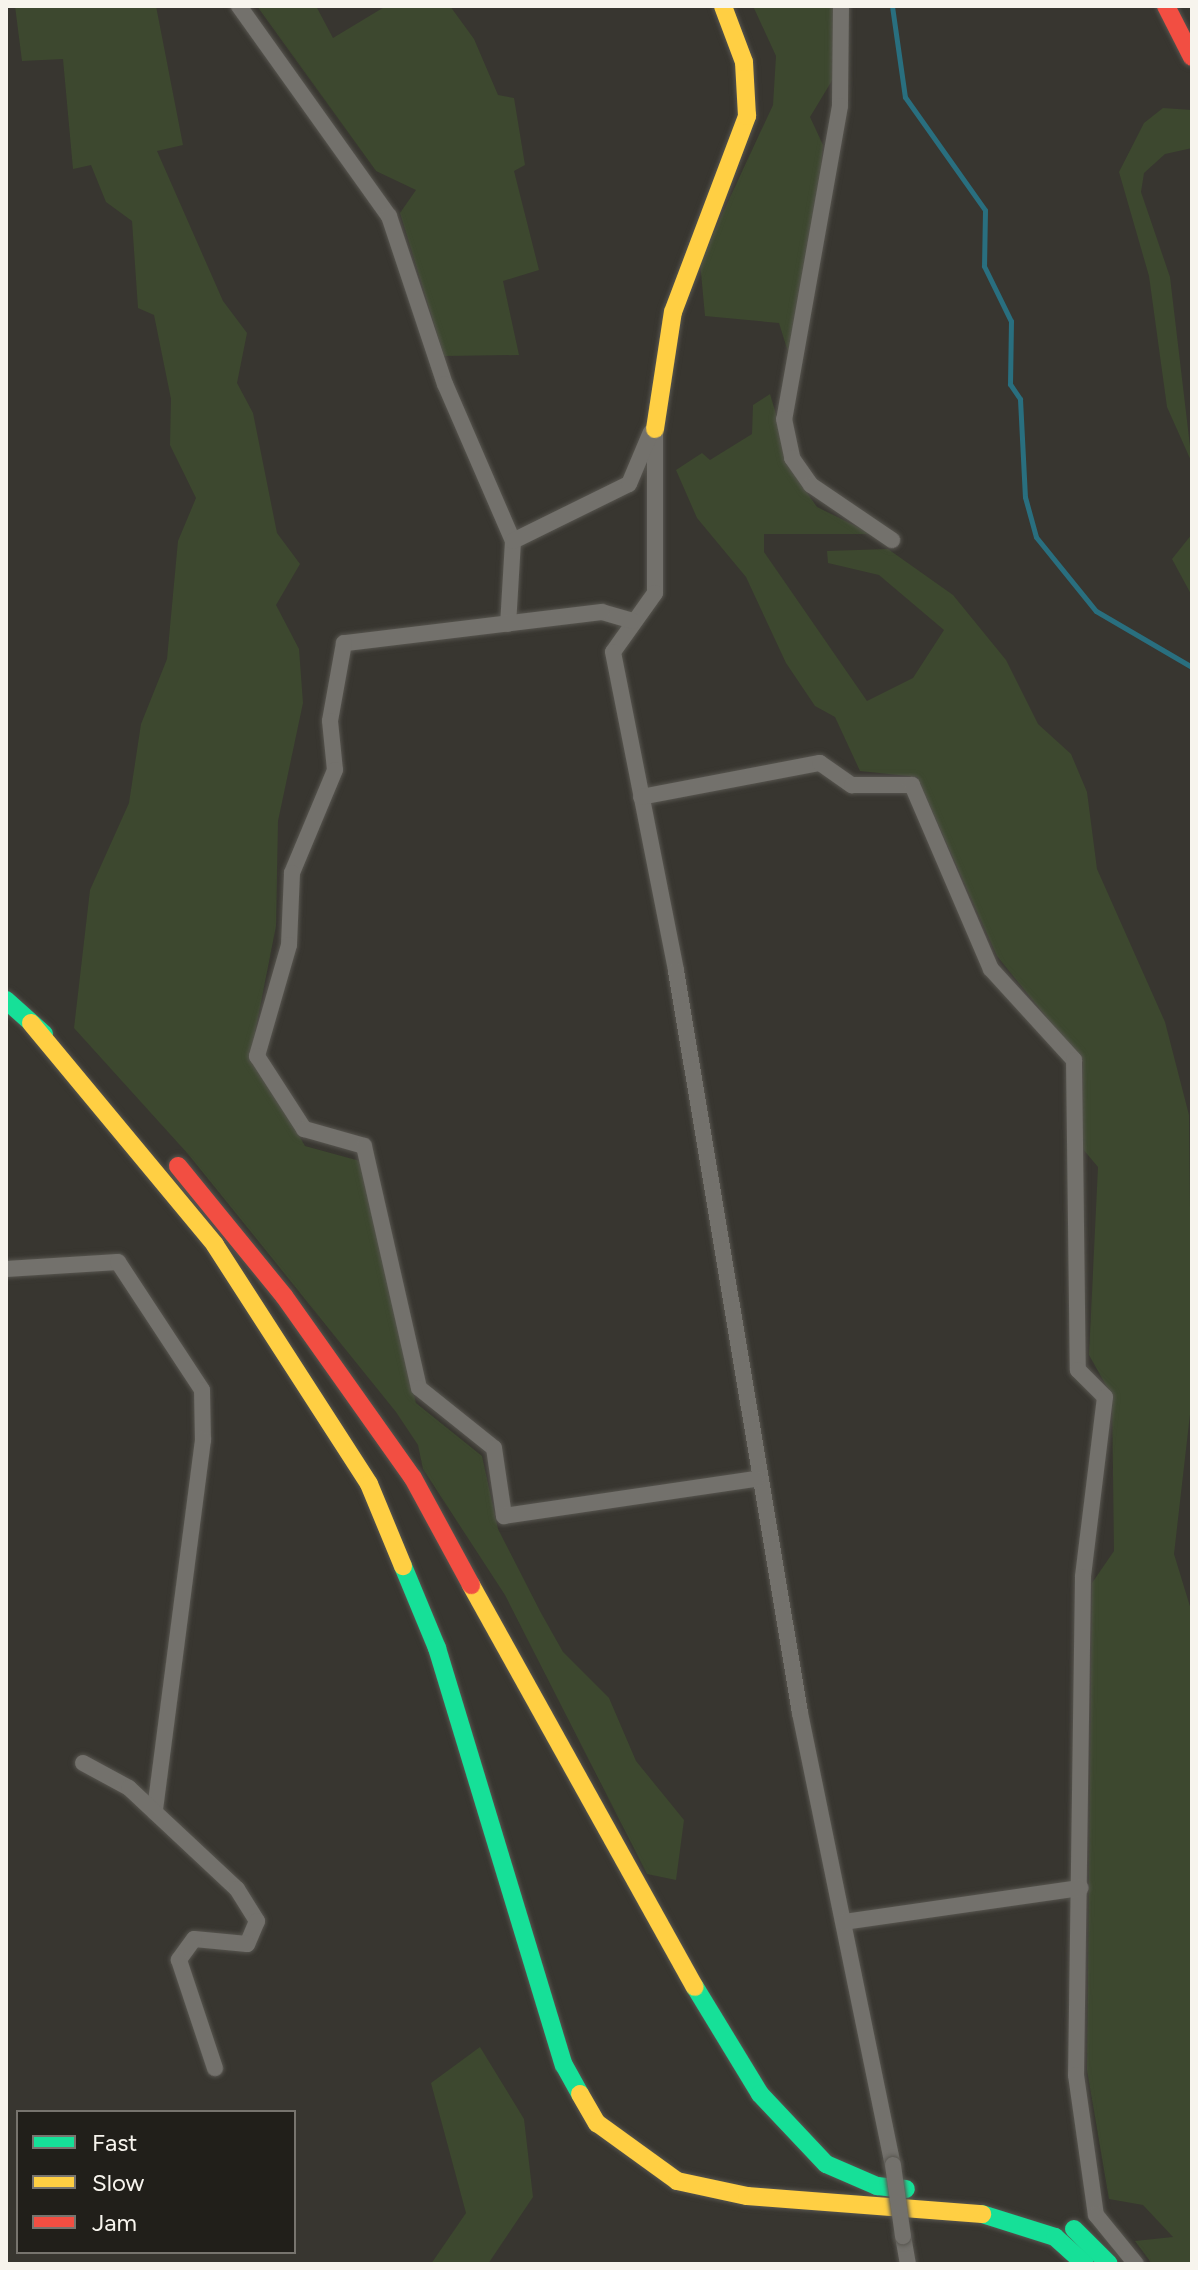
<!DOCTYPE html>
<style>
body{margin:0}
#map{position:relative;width:1198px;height:2270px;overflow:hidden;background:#383630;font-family:Figtree,sans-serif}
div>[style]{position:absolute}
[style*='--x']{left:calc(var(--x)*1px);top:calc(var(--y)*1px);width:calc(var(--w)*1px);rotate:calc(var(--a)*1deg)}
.green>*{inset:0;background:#3d482f}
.stream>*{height:5px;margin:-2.5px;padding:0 2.5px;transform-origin:2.5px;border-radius:2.5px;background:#296f7f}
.roads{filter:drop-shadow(0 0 2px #57554f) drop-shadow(0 0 2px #57554f)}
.street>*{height:16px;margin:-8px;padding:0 8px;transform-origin:8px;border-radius:8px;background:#73716c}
.fast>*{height:18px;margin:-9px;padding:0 9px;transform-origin:9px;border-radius:9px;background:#16e098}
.slow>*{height:18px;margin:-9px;padding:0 9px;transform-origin:9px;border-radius:9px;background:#ffcf43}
.jam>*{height:18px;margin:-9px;padding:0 9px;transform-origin:9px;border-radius:9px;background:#f24e42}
.bridges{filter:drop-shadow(0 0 2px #57554f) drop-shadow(0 0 2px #57554f)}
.street-bridge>*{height:16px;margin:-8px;padding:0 8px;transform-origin:8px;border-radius:8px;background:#73716c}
span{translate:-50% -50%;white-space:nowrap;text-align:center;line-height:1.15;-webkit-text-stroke:6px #211f1a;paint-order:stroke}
.frame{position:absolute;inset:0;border:8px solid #f7f4ed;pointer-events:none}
.legend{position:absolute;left:16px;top:2110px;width:280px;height:144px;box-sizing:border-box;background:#211f1a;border:2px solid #77746e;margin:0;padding:10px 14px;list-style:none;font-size:24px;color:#f7f4ed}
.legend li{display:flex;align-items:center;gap:16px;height:40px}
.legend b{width:40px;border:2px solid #77746e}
</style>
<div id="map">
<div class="green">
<div style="clip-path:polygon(15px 6px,156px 6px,183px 145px,157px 151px,223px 301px,247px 333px,237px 383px,253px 413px,277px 533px,300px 564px,276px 605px,299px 649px,303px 703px,278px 821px,276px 926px,251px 1053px,305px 1146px,360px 1161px,416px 1403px,482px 1456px,498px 1529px,541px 1613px,563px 1652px,609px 1698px,636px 1761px,684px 1820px,676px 1880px,647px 1874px,505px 1595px,423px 1469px,418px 1445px,396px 1412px,188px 1154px,74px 1028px,90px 890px,129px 803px,141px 724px,167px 659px,178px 541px,196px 498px,170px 445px,171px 399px,154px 315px,138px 308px,132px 221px,106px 202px,91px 165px,73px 169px,63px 59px,22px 61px)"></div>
<div style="clip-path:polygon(257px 6px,316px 6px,333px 38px,386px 6px,450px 6px,474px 39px,498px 95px,514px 98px,525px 165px,514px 171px,539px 270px,503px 281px,519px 355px,444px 356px,400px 213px,416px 190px,376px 171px)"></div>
<div style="clip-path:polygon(753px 6px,833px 6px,839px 69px,810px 117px,823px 145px,814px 244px,789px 355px,779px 323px,705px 316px,700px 262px,773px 105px,776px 56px)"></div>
<div style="clip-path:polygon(1163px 108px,1192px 110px,1192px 148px,1165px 154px,1144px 173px,1141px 192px,1170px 277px,1192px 463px,1167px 407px,1149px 276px,1119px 172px,1144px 123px)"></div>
<div style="clip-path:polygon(770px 394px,794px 474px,817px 507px,872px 534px,764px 534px,764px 552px,867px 701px,913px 678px,944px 630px,879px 575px,828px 563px,827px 551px,888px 549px,953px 595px,1006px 660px,1038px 724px,1071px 754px,1087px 792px,1097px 869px,1165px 1022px,1189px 1115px,1192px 1397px,1174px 1554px,1192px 1613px,1192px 2264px,1152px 2264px,1135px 2241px,1173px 2237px,1143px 2205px,1109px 2199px,1087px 2070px,1092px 1583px,1114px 1551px,1112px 1396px,1089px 1355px,1098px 1167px,1082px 1148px,1083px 1062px,997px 956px,917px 777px,860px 771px,835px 717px,815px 706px,786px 663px,746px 577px,697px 518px,676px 470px,702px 453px,710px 460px,752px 434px,753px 405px)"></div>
<div style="clip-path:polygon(1192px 534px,1192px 596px,1172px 559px)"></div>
<div style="clip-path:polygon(480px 2047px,524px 2119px,533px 2197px,488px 2264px,431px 2264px,466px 2213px,431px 2083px)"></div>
</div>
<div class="stream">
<div style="--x:892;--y:6;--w:92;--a:81.9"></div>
<div style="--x:905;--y:97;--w:138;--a:54.7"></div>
<div style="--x:985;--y:210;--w:56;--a:91"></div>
<div style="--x:984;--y:266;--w:61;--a:63.9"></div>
<div style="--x:1011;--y:321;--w:63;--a:90.9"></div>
<div style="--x:1010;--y:384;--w:18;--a:56"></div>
<div style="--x:1020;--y:399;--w:98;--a:87.1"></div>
<div style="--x:1025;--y:497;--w:41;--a:74.6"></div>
<div style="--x:1036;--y:537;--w:95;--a:51"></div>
<div style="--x:1096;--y:611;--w:111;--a:30.3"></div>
</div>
<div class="roads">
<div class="street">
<div style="--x:239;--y:6;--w:258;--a:54.5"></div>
<div style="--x:389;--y:216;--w:177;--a:71.6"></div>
<div style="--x:445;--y:384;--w:171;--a:66.6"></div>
<div style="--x:513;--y:541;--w:83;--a:93.4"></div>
<div style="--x:841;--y:6;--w:100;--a:90.6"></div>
<div style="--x:840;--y:106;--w:318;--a:100.1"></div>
<div style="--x:784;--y:419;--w:40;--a:78"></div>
<div style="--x:792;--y:458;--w:33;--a:55"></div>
<div style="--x:811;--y:485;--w:98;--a:34.2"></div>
<div style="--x:655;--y:429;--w:164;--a:90"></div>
<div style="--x:655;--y:593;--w:72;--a:125.4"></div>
<div style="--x:613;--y:652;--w:325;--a:78.8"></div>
<div style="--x:676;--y:971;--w:752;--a:80.51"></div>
<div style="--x:800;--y:1713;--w:461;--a:78.4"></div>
<div style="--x:513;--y:541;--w:129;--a:-26.2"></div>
<div style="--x:629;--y:484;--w:56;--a:-67.1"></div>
<div style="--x:633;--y:621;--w:32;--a:-164"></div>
<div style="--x:602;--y:612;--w:260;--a:173.1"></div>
<div style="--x:344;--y:643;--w:79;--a:100.2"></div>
<div style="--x:330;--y:721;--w:49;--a:84.2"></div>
<div style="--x:335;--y:770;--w:112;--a:112.7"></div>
<div style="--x:292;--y:873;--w:72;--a:92.4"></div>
<div style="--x:289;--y:945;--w:116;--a:106.1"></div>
<div style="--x:257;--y:1056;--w:87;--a:57.2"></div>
<div style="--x:304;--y:1129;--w:62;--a:15.8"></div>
<div style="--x:364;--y:1146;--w:248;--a:77.2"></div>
<div style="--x:419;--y:1388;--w:96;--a:38.7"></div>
<div style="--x:494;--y:1448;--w:69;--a:81.6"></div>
<div style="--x:504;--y:1516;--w:255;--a:-8.4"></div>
<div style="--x:641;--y:797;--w:182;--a:-10.8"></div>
<div style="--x:820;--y:763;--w:39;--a:35"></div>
<div style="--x:852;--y:785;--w:60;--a:0"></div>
<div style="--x:912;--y:785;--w:200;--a:66.8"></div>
<div style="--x:991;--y:969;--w:123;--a:47.6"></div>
<div style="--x:1074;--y:1060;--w:310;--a:89.3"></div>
<div style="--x:1078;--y:1370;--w:38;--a:45"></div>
<div style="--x:1105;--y:1397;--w:181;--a:97"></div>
<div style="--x:1083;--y:1577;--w:498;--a:90.8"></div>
<div style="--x:1076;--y:2075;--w:141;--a:81.9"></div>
<div style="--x:1096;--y:2215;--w:63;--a:50.8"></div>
<div style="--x:6;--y:1269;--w:112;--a:-3.6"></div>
<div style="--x:118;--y:1262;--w:153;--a:56.7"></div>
<div style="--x:202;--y:1390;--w:50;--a:88.9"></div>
<div style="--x:203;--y:1440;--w:375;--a:97.4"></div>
<div style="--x:83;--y:1763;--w:52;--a:28.5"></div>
<div style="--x:129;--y:1788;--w:148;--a:43.1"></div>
<div style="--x:237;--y:1889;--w:38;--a:58"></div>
<div style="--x:257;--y:1921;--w:25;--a:113"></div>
<div style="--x:247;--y:1944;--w:53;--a:-174.6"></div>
<div style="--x:194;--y:1939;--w:26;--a:126"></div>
<div style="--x:179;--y:1960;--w:114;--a:71.6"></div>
<div style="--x:844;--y:1922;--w:239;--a:-8.2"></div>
<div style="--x:903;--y:2236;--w:28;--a:80"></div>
</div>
<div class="fast">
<div style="--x:6;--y:1000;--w:51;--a:41.8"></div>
<div style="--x:403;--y:1566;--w:89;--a:67.5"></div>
<div style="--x:437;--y:1648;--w:436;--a:73.1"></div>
<div style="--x:564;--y:2065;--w:33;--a:61"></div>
<div style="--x:695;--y:1987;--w:125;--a:58.7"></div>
<div style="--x:760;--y:2094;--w:96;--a:46.7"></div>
<div style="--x:826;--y:2164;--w:56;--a:23.3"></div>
<div style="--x:877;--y:2186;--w:29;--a:6"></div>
<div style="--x:982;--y:2214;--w:77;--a:17.5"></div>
<div style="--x:1055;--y:2237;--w:40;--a:42"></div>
<div style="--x:1074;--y:2229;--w:49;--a:45"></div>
</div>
<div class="slow">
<div style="--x:655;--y:429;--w:118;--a:-81.3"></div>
<div style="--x:673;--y:312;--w:210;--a:-69.3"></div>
<div style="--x:747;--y:116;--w:54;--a:-93.2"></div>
<div style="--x:744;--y:62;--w:60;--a:-110.6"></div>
<div style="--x:31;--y:1023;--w:288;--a:50.3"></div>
<div style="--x:215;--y:1245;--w:284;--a:57.2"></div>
<div style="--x:369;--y:1484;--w:89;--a:67.5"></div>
<div style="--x:471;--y:1585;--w:460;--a:60.9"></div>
<div style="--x:580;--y:2094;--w:34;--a:60"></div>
<div style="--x:597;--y:2123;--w:99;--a:35.9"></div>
<div style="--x:677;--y:2181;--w:72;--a:12.1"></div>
<div style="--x:747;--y:2196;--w:236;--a:4.4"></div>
</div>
<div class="jam">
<div style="--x:1166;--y:6;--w:57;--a:63"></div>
<div style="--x:178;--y:1166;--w:168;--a:50.8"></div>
<div style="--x:284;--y:1296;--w:223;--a:54.7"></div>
<div style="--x:413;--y:1478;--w:122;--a:61.5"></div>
</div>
</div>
<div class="bridges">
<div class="street-bridge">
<div style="--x:893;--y:2165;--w:72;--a:82"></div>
</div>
</div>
<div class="frame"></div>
<ul class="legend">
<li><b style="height:10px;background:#16e098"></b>Fast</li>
<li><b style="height:10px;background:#ffcf43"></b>Slow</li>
<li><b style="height:10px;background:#f24e42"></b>Jam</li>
</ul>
</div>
